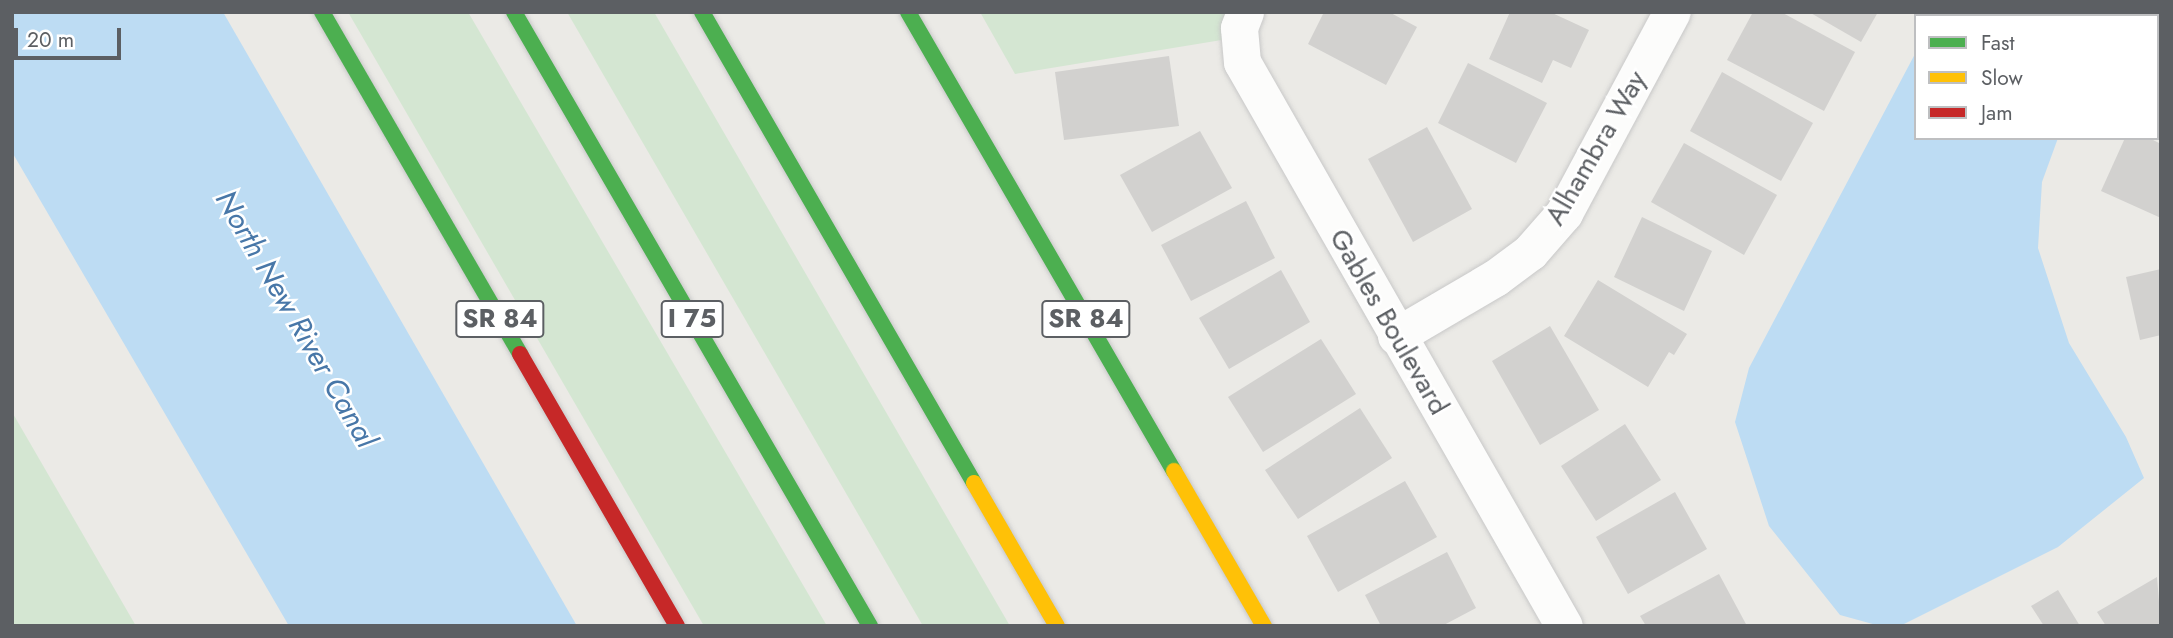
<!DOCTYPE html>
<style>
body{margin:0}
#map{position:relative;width:2173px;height:638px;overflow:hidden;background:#ebeae6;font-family:Jost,sans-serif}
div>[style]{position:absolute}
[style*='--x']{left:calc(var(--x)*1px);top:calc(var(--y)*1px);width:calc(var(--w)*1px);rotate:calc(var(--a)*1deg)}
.green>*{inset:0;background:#d4e6d2}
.water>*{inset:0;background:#bddcf3}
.building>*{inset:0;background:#d2d1cf}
.roads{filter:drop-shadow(0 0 2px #c8c8c8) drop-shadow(0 0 2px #c8c8c8)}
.street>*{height:37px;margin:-18.5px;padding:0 18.5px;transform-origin:18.5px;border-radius:18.5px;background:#fcfcfb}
.fast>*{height:16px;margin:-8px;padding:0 8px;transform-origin:8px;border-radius:8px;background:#4caf50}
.slow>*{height:16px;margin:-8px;padding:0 8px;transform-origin:8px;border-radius:8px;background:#ffc107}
.jam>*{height:16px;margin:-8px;padding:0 8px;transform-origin:8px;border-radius:8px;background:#c62828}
span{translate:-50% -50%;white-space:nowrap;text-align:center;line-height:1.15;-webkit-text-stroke:5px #fff;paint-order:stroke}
.shield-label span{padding:2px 5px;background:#fff;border:2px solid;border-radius:5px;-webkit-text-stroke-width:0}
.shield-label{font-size:26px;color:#5c5f63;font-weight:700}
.street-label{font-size:28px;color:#5c5f63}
.water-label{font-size:30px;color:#4877a8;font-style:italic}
.frame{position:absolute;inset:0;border:14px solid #5c5f63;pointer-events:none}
.legend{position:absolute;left:1914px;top:14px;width:245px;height:126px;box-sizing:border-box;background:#fff;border:2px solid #bebfc1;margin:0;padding:9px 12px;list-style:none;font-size:21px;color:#5c5f63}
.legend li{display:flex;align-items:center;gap:14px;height:35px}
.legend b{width:35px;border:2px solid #bebfc1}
.scale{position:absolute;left:14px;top:28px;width:107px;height:32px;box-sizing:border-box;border:4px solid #5c5f63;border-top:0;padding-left:9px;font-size:21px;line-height:24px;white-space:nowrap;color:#5c5f63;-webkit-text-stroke:5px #fff;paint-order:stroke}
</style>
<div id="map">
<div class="green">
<div style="clip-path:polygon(348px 12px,468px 12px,827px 626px,704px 626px)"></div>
<div style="clip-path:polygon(567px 12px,654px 12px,1010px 626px,923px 626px)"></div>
<div style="clip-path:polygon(980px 12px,1245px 12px,1240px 37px,1015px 74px)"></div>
<div style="clip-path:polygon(12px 412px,136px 626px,12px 626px)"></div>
</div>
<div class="water">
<div style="clip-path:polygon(12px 12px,223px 12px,577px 626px,289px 626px,12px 152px)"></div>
<div style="clip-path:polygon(1937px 12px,2137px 12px,1935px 16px)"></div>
<div style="clip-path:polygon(1916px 52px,1916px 138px,2058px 138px,2042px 182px,2038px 248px,2069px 343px,2126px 437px,2144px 478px,2058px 547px,1900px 626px,1880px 626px,1840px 615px,1769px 526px,1735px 422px,1749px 368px)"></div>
</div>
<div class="building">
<div style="clip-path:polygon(1324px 12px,1389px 12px,1417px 27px,1386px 85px,1308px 44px)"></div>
<div style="clip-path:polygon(1510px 12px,1550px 12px,1589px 30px,1571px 68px,1553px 60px,1542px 83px,1489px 59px)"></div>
<div style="clip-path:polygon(1753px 12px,1781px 12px,1855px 52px,1824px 111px,1727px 60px)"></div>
<div style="clip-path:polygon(1809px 12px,1878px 12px,1861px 42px)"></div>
<div style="clip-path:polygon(1169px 56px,1179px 126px,1064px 140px,1055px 72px)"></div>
<div style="clip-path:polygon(1468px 63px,1547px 103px,1516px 163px,1438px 123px)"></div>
<div style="clip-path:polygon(1722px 72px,1813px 123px,1781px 181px,1690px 131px)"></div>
<div style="clip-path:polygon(1427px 127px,1472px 209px,1413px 242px,1368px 159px)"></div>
<div style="clip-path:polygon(1200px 131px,1232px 188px,1152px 232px,1120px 175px)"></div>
<div style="clip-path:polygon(2125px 138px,2149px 138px,2161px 144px,2161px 218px,2101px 191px)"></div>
<div style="clip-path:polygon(1684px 143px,1777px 195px,1744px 255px,1651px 202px)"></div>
<div style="clip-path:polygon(1246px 201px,1275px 258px,1191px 301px,1161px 245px)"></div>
<div style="clip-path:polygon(1642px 217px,1712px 251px,1684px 311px,1614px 277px)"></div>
<div style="clip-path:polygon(2161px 269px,2161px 335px,2140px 340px,2126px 277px)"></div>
<div style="clip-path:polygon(1281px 270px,1310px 322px,1229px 369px,1199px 318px)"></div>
<div style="clip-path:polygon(1598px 280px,1687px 334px,1674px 355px,1669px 352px,1648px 387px,1564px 336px)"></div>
<div style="clip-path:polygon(1550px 326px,1599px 410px,1540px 445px,1492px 361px)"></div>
<div style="clip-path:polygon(1321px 339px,1356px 394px,1263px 452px,1228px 397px)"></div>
<div style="clip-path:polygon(1360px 408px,1392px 458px,1298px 519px,1265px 470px)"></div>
<div style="clip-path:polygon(1625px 424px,1661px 480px,1596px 521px,1561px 466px)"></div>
<div style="clip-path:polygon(1405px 481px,1437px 537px,1338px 592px,1307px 536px)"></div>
<div style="clip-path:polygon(1675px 492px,1707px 549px,1628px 594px,1596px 537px)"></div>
<div style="clip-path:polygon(1447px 552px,1476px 608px,1442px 626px,1381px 626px,1365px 595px)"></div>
<div style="clip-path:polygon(1719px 574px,1747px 626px,1646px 626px,1640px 616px)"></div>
<div style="clip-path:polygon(2157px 577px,2161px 626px,2106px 626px,2097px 612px)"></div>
<div style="clip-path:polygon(2058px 590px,2080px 626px,2044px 626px,2031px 606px)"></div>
</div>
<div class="roads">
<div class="street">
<div style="--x:1245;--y:12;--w:17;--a:111"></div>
<div style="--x:1239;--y:28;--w:34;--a:85"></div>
<div style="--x:1242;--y:62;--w:649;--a:60.28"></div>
<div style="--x:1396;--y:336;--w:115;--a:-30.4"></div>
<div style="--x:1495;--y:278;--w:44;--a:-36.6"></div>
<div style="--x:1530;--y:252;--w:52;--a:-48.9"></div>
<div style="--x:1564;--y:213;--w:228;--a:-61.8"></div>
</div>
<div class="fast">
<div style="--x:322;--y:12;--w:395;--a:59.9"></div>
<div style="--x:514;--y:12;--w:710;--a:59.89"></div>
<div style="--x:702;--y:12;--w:544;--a:59.99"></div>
<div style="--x:908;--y:12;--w:531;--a:59.91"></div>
</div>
<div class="slow">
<div style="--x:1174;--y:471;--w:179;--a:59.9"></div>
<div style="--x:974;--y:483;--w:165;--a:59.9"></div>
</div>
<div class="jam">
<div style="--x:520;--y:354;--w:314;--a:60"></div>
</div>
</div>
<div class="shield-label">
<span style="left:500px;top:319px">SR 84</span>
<span style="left:692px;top:319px">I 75</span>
<span style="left:1086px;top:319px">SR 84</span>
</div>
<div class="street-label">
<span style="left:1596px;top:148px;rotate:-60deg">Alhambra Way</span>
<span style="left:1389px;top:322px;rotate:60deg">Gables Boulevard</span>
</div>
<div class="water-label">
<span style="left:296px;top:319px;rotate:60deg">North New River Canal</span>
</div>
<div class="frame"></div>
<ul class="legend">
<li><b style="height:9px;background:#4caf50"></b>Fast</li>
<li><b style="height:9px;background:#ffc107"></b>Slow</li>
<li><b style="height:9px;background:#c62828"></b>Jam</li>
</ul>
<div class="scale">20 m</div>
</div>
